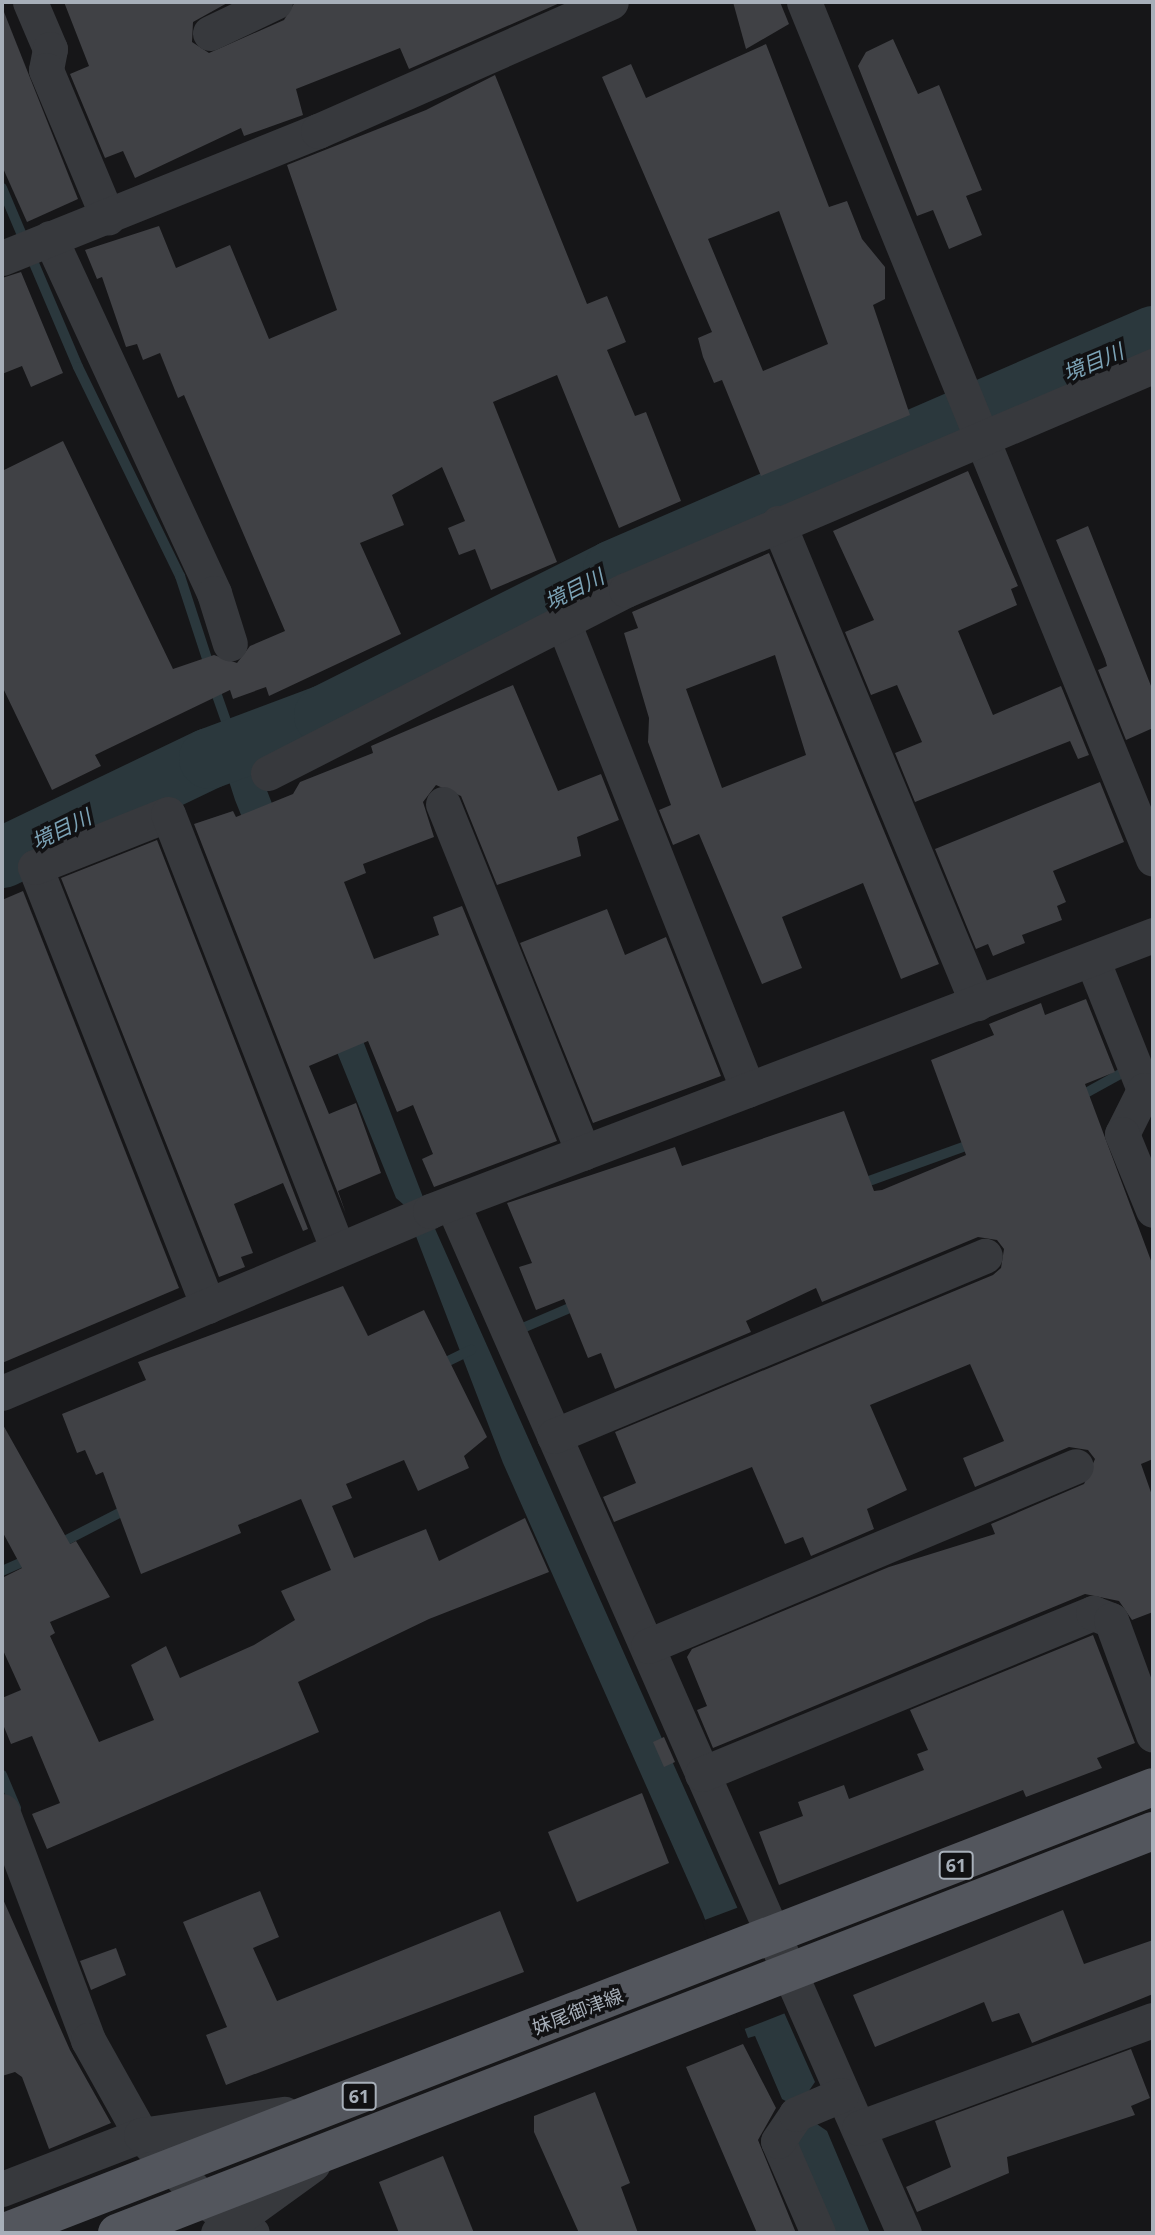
<!DOCTYPE html>
<meta charset="utf-8">
<style>
body{margin:0}
#map{position:relative;width:1155px;height:2235px;overflow:hidden;background:#161618;font-family:"Open Sans","Noto Sans JP",sans-serif}
div>[style]{position:absolute}
[style*='--x']{left:calc(var(--x)*1px);top:calc(var(--y)*1px);width:calc(var(--w)*1px);rotate:calc(var(--a)*1deg)}
.water>*{inset:0;background:#2b383d}
.pier>*{inset:0;background:#161618}
.stream>*{height:10px;margin:-5px;padding:0 5px;transform-origin:5px;border-radius:5px;background:#2b383d}
.river>*{height:61px;margin:-30.5px;padding:0 30.5px;transform-origin:30.5px;border-radius:30.5px;background:#2b383d}
.building>*{inset:0;background:#404145}
.street>*{height:35px;margin:-17.5px;padding:0 17.5px;transform-origin:17.5px;border-radius:17.5px;background:#37393d}
.primary>*{height:38px;margin:-19px;padding:0 19px;transform-origin:19px;border-radius:19px;background:#53565d}
span{translate:-50% -50%;white-space:nowrap;text-align:center;line-height:1.15;-webkit-text-stroke:7px #111113;paint-order:stroke}
.shield-label span{padding:2px 5px;background:#111113;border:2px solid;border-radius:5px;-webkit-text-stroke-width:0}
.shield-label{font-size:18px;color:#a7afb9;font-weight:700}
.street-label{font-size:19px;color:#a7afb9}
.water-label{font-size:21px;color:#7ca3b6;font-style:italic}
.frame{position:absolute;inset:0;border:4px solid #a7afb9;pointer-events:none}
</style>
<div id="map">
<div class="water">
<div style="clip-path:polygon(248px 741px,436px 1231px,815px 2082px,802px 2101px,808px 2118px,827px 2131px,870px 2233px,827px 2233px,801px 2195px,793px 2105px,782px 2099px,755px 2036px,748px 2038px,703px 1914px,503px 1463px,404px 1205px,396px 1198px,235px 800px,220px 753px)"></div>
</div>
<div class="pier">
<div style="clip-path:polygon(742px 1906px,788px 2012px,742px 2030px,702px 1921px)"></div>
</div>
<div class="stream">
<div style="--x:2;--y:188;--w:194;--a:67"></div>
<div style="--x:78;--y:367;--w:233;--a:64"></div>
<div style="--x:180;--y:576;--w:97;--a:71.9"></div>
<div style="--x:213;--y:684;--w:78;--a:70.6"></div>
<div style="--x:1075;--y:1099;--w:54;--a:-29"></div>
<div style="--x:858;--y:1185;--w:123;--a:-19.9"></div>
<div style="--x:525;--y:1327;--w:59;--a:-23.1"></div>
<div style="--x:438;--y:1366;--w:37;--a:-26"></div>
<div style="--x:55;--y:1546;--w:85;--a:-27.2"></div>
<div style="--x:2;--y:1571;--w:32;--a:-24"></div>
<div style="--x:2;--y:1775;--w:36;--a:67"></div>
</div>
<div class="river">
<div style="--x:2;--y:857;--w:229;--a:-25.6"></div>
<div style="--x:209;--y:758;--w:123;--a:-20.5"></div>
<div style="--x:324;--y:715;--w:323;--a:-26.6"></div>
<div style="--x:613;--y:570;--w:589;--a:-23.43"></div>
</div>
<div class="building">
<div style="clip-path:polygon(64px 2px,229px 2px,193px 22px,192px 42px,209px 53px,284px 20px,295px 2px,562px 2px,409px 69px,400px 48px,296px 89px,303px 115px,244px 136px,241px 128px,135px 178px,123px 151px,105px 158px,70px 74px,89px 66px)"></div>
<div style="clip-path:polygon(733px 2px,780px 2px,789px 24px,746px 49px)"></div>
<div style="clip-path:polygon(2px 7px,78px 199px,27px 222px,2px 166px)"></div>
<div style="clip-path:polygon(893px 39px,918px 94px,939px 85px,982px 190px,966px 196px,982px 235px,949px 249px,933px 210px,917px 216px,858px 66px,866px 52px)"></div>
<div style="clip-path:polygon(evenodd,766px 44px,829px 207px,847px 201px,862px 239px,885px 267px,885px 299px,873px 305px,910px 415px,761px 476px,722px 380px,714px 383px,703px 357px,698px 338px,712px 332px,602px 77px,631px 64px,646px 98px,766px 44px,779px 211px,828px 344px,763px 371px,708px 239px,779px 211px)"></div>
<div style="clip-path:polygon(495px 75px,587px 304px,607px 296px,626px 342px,607px 350px,635px 416px,646px 412px,681px 501px,619px 528px,557px 375px,493px 402px,557px 562px,491px 590px,475px 549px,459px 555px,448px 528px,465px 521px,442px 467px,392px 495px,404px 525px,360px 543px,401px 634px,269px 696px,266px 687px,233px 699px,230px 690px,95px 755px,101px 766px,52px 790px,2px 686px,2px 471px,63px 441px,173px 669px,214px 655px,237px 663px,250px 646px,285px 631px,184px 395px,178px 398px,160px 353px,143px 360px,137px 344px,126px 347px,102px 277px,97px 279px,85px 250px,159px 226px,176px 268px,230px 245px,269px 339px,337px 310px,287px 165px,426px 110px)"></div>
<div style="clip-path:polygon(21px 272px,63px 373px,31px 387px,22px 366px,2px 374px,2px 278px)"></div>
<div style="clip-path:polygon(968px 471px,1018px 586px,1011px 589px,1017px 605px,958px 631px,993px 715px,1061px 686px,1089px 755px,1078px 759px,1070px 741px,915px 802px,895px 753px,922px 742px,897px 685px,871px 695px,845px 632px,874px 620px,833px 531px)"></div>
<div style="clip-path:polygon(1088px 526px,1153px 691px,1153px 728px,1126px 740px,1098px 670px,1107px 666px,1105px 659px,1056px 540px)"></div>
<div style="clip-path:polygon(evenodd,769px 553px,939px 964px,901px 979px,863px 883px,782px 917px,802px 968px,762px 984px,699px 834px,673px 845px,659px 810px,671px 805px,648px 742px,649px 718px,624px 633px,638px 628px,632px 612px,769px 553px,775px 655px,806px 755px,722px 788px,686px 689px,775px 655px)"></div>
<div style="clip-path:polygon(513px 685px,558px 791px,601px 774px,619px 820px,577px 837px,581px 856px,497px 885px,461px 796px,436px 785px,423px 802px,434px 837px,363px 864px,366px 873px,344px 882px,374px 959px,439px 935px,433px 917px,462px 906px,557px 1141px,434px 1187px,422px 1159px,433px 1154px,413px 1105px,397px 1112px,368px 1041px,309px 1066px,329px 1114px,356px 1103px,381px 1173px,338px 1191px,346px 1214px,194px 824px,233px 811px,236px 817px,293px 794px,300px 782px,373px 753px,371px 746px)"></div>
<div style="clip-path:polygon(1100px 782px,1124px 842px,1053px 871px,1066px 902px,1057px 906px,1062px 920px,1022px 935px,1025px 943px,993px 956px,988px 944px,976px 949px,935px 849px)"></div>
<div style="clip-path:polygon(157px 840px,308px 1229px,303px 1231px,283px 1183px,234px 1204px,253px 1253px,241px 1257px,245px 1267px,219px 1277px,61px 878px)"></div>
<div style="clip-path:polygon(23px 891px,179px 1288px,2px 1363px,2px 900px)"></div>
<div style="clip-path:polygon(607px 909px,625px 955px,666px 937px,721px 1076px,593px 1123px,520px 943px)"></div>
<div style="clip-path:polygon(1086px 999px,1115px 1072px,1085px 1084px,1153px 1266px,1153px 1459px,1141px 1464px,1153px 1498px,1153px 1612px,1132px 1620px,1119px 1601px,1085px 1594px,713px 1748px,697px 1710px,707px 1706px,687px 1657px,692px 1649px,889px 1567px,995px 1534px,991px 1524px,1084px 1484px,1095px 1459px,1088px 1450px,1069px 1447px,975px 1487px,963px 1458px,1004px 1441px,970px 1364px,870px 1405px,907px 1490px,867px 1509px,874px 1529px,811px 1556px,803px 1537px,785px 1544px,752px 1467px,614px 1522px,603px 1497px,636px 1483px,615px 1432px,993px 1275px,1001px 1268px,1004px 1249px,997px 1240px,978px 1237px,822px 1302px,816px 1288px,746px 1321px,751px 1332px,615px 1389px,601px 1353px,588px 1358px,564px 1299px,536px 1310px,519px 1267px,532px 1263px,507px 1203px,675px 1147px,682px 1166px,844px 1111px,874px 1191px,882px 1190px,966px 1155px,931px 1060px,994px 1035px,989px 1024px,1041px 1003px,1045px 1015px)"></div>
<div style="clip-path:polygon(343px 1286px,368px 1336px,424px 1310px,487px 1437px,464px 1456px,469px 1468px,418px 1491px,404px 1460px,346px 1484px,352px 1498px,332px 1506px,354px 1558px,426px 1529px,439px 1561px,525px 1518px,549px 1572px,429px 1619px,298px 1682px,319px 1732px,47px 1849px,32px 1814px,60px 1803px,32px 1736px,11px 1744px,2px 1722px,2px 1698px,21px 1690px,2px 1648px,2px 1578px,22px 1568px,2px 1531px,2px 1423px,70px 1544px,76px 1541px,110px 1597px,50px 1622px,55px 1633px,50px 1636px,99px 1742px,154px 1720px,131px 1665px,166px 1646px,180px 1678px,254px 1645px,295px 1620px,281px 1591px,331px 1570px,301px 1499px,238px 1525px,241px 1533px,141px 1574px,103px 1472px,96px 1475px,85px 1450px,77px 1453px,62px 1414px,146px 1380px,138px 1362px)"></div>
<div style="clip-path:polygon(1093px 1635px,1135px 1743px,1097px 1758px,1102px 1768px,1026px 1797px,1023px 1790px,779px 1885px,759px 1832px,803px 1816px,798px 1802px,844px 1785px,849px 1799px,924px 1770px,917px 1754px,928px 1750px,910px 1710px)"></div>
<div style="clip-path:polygon(664px 1737px,675px 1762px,664px 1767px,653px 1742px)"></div>
<div style="clip-path:polygon(642px 1793px,669px 1863px,577px 1902px,548px 1832px)"></div>
<div style="clip-path:polygon(260px 1891px,279px 1937px,253px 1948px,277px 2001px,500px 1911px,524px 1972px,226px 2085px,206px 2035px,227px 2027px,183px 1922px)"></div>
<div style="clip-path:polygon(2px 1897px,70px 2050px,111px 2123px,49px 2149px,22px 2077px,15px 2072px,2px 2076px)"></div>
<div style="clip-path:polygon(1063px 1910px,1084px 1964px,1153px 1940px,1153px 1994px,1032px 2043px,1019px 2013px,992px 2022px,984px 2002px,875px 2047px,853px 1995px)"></div>
<div style="clip-path:polygon(116px 1948px,126px 1975px,91px 1990px,80px 1961px)"></div>
<div style="clip-path:polygon(743px 2044px,776px 2108px,758px 2140px,796px 2233px,757px 2233px,686px 2067px)"></div>
<div style="clip-path:polygon(1131px 2049px,1150px 2098px,1131px 2106px,1135px 2115px,1007px 2157px,1009px 2173px,917px 2212px,906px 2187px,951px 2167px,935px 2121px)"></div>
<div style="clip-path:polygon(595px 2092px,630px 2183px,621px 2187px,638px 2233px,579px 2233px,534px 2132px,534px 2116px)"></div>
<div style="clip-path:polygon(443px 2156px,474px 2233px,399px 2233px,379px 2182px)"></div>
</div>
<div class="street">
<div style="--x:30;--y:2;--w:51;--a:66.9"></div>
<div style="--x:50;--y:49;--w:21;--a:101"></div>
<div style="--x:46;--y:70;--w:160;--a:67.3"></div>
<div style="--x:804;--y:2;--w:925;--a:67.84"></div>
<div style="--x:210;--y:33;--w:72;--a:-25.5"></div>
<div style="--x:50;--y:238;--w:391;--a:65.2"></div>
<div style="--x:214;--y:593;--w:53;--a:72.6"></div>
<div style="--x:2;--y:258;--w:341;--a:-21.9"></div>
<div style="--x:318;--y:131;--w:320;--a:-23.8"></div>
<div style="--x:778;--y:523;--w:520;--a:67.48"></div>
<div style="--x:563;--y:622;--w:503;--a:68.43"></div>
<div style="--x:268;--y:773;--w:402;--a:-27.1"></div>
<div style="--x:626;--y:590;--w:573;--a:-23.03"></div>
<div style="--x:443;--y:804;--w:376;--a:68.1"></div>
<div style="--x:1092;--y:959;--w:141;--a:68.3"></div>
<div style="--x:1144;--y:1090;--w:49;--a:116.6"></div>
<div style="--x:1122;--y:1134;--w:82;--a:67.8"></div>
<div style="--x:452;--y:1203;--w:1125;--a:66.31"></div>
<div style="--x:208;--y:1306;--w:472;--a:-111.5"></div>
<div style="--x:35;--y:867;--w:143;--a:-21.7"></div>
<div style="--x:168;--y:814;--w:468;--a:68.7"></div>
<div style="--x:2;--y:1393;--w:465;--a:-23"></div>
<div style="--x:430;--y:1211;--w:774;--a:-20.89"></div>
<div style="--x:554;--y:1436;--w:467;--a:-22.7"></div>
<div style="--x:648;--y:1646;--w:464;--a:-22.8"></div>
<div style="--x:702;--y:1774;--w:423;--a:-22.4"></div>
<div style="--x:1093;--y:1613;--w:19;--a:21"></div>
<div style="--x:1111;--y:1620;--w:122;--a:69.9"></div>
<div style="--x:2;--y:1811;--w:245;--a:69.4"></div>
<div style="--x:88;--y:2040;--w:109;--a:60.8"></div>
<div style="--x:141;--y:2135;--w:91;--a:45.9"></div>
<div style="--x:204;--y:2200;--w:58;--a:34.5"></div>
<div style="--x:859;--y:2128;--w:313;--a:-20.2"></div>
<div style="--x:2;--y:2189;--w:149;--a:-21.2"></div>
<div style="--x:141;--y:2135;--w:145;--a:-8.4"></div>
<div style="--x:218;--y:2233;--w:117;--a:-36"></div>
<div style="--x:818;--y:2233;--w:100;--a:-113.5"></div>
<div style="--x:778;--y:2141;--w:32;--a:-56"></div>
<div style="--x:796;--y:2114;--w:49;--a:-22.9"></div>
</div>
<div class="primary">
<div style="--x:2;--y:2233;--w:1234;--a:-21.18"></div>
<div style="--x:117;--y:2233;--w:1111;--a:-21.21"></div>
</div>
<div class="shield-label">
<span style="left:956px;top:1865px">61</span>
<span style="left:359px;top:2096px">61</span>
</div>
<div class="street-label">
<span style="left:578px;top:2012px;rotate:-21deg">妹尾御津線</span>
</div>
<div class="water-label">
<span style="left:1093px;top:362px;rotate:-23deg">境目川</span>
<span style="left:574px;top:589px;rotate:-27deg">境目川</span>
<span style="left:61px;top:829px;rotate:-26deg">境目川</span>
</div>
<div class="frame"></div>
</div>
